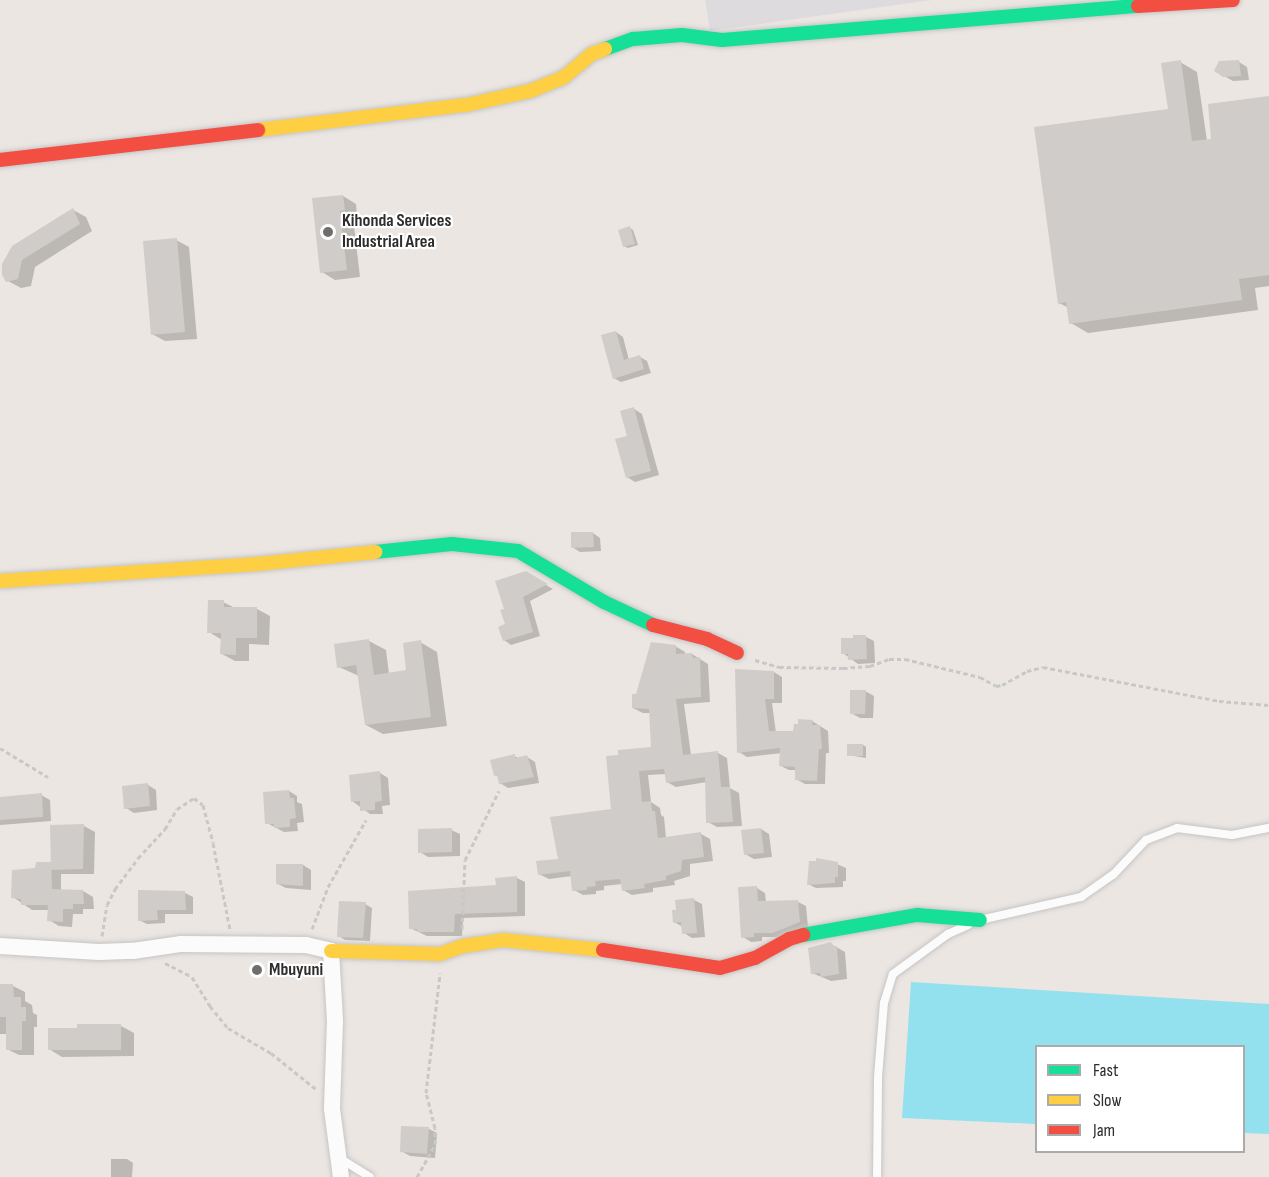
<!DOCTYPE html>
<style>
body{margin:0}
#map{position:relative;width:1269px;height:1177px;overflow:hidden;background:#ebe6e2;font-family:"Sofia Sans Condensed",sans-serif}
div>[style]{position:absolute}
[style*='--x']{left:calc(var(--x)*1px);top:calc(var(--y)*1px);width:calc(var(--w)*1px);rotate:calc(var(--a)*1deg)}
.industrial>*{inset:0;background:#dedbde}
.water>*{inset:0;background:#93e1ef}
.shadow>*{inset:0;background:#0003}
.building>*{inset:0;background:#d0ccc9}
.path>*{height:3px;margin-top:-1.5px;transform-origin:0;background:repeating-linear-gradient(90deg,#c8c8c8 0 4.5px,transparent 0 7.5px)}
.roads{filter:drop-shadow(0 0 2px #c6c5c5) drop-shadow(0 0 2px #c6c5c5)}
.lane>*{height:8px;margin:-4px;padding:0 4px;transform-origin:4px;border-radius:4px;background:#fcfbfb}
.street>*{height:16px;margin:-8px;padding:0 8px;transform-origin:8px;border-radius:8px;background:#fcfbfb}
.fast>*{height:14px;margin:-7px;padding:0 7px;transform-origin:7px;border-radius:7px;background:#16e098}
.slow>*{height:14px;margin:-7px;padding:0 7px;transform-origin:7px;border-radius:7px;background:#ffcf43}
.jam>*{height:14px;margin:-7px;padding:0 7px;transform-origin:7px;border-radius:7px;background:#f24e42}
.dots>*{width:16px;height:16px;translate:-50% -50%;box-sizing:border-box;border:3px solid #fff;border-radius:50%}
span{translate:-50% -50%;white-space:nowrap;text-align:center;line-height:1.15;-webkit-text-stroke:4.5px #fff;paint-order:stroke}
.poi-label{font-size:18px;color:#2d2d2d;font-weight:700}
.left{translate:0 -50%;text-align:left}
.legend{position:absolute;left:1035px;top:1045px;width:210px;height:108px;box-sizing:border-box;background:#fff;border:2px solid #ababab;margin:0;padding:8px 10px;list-style:none;font-size:18px;color:#2d2d2d}
.legend li{display:flex;align-items:center;gap:12px;height:30px}
.legend b{width:30px;border:2px solid #ababab}
</style>
<div id="map">
<div class="industrial">
<div style="clip-path:polygon(705px 0,932px 0,710px 31px)"></div>
</div>
<div class="water">
<div style="clip-path:polygon(911px 982px,1269px 1004px,1269px 1134px,1244px 1133px,1244px 1046px,1036px 1046px,1036px 1124px,902px 1118px)"></div>
</div>
<div class="shadow">
<div style="clip-path:polygon(1180px 62px,1197px 72px,1207px 141px,1212px 140px,1269px 97px,1269px 286px,1255px 288px,1258px 310px,1088px 333px,1071px 323px,1069px 308px,1059px 303px,1169px 111px)"></div>
<div style="clip-path:polygon(1239px 62px,1247px 67px,1249px 80px,1233px 81px,1224px 76px)"></div>
<div style="clip-path:polygon(343px 196px,356px 204px,357px 217px,353px 218px,360px 277px,335px 280px,322px 272px)"></div>
<div style="clip-path:polygon(73px 210px,86px 217px,92px 231px,35px 267px,31px 286px,21px 288px,8px 281px,4px 274px)"></div>
<div style="clip-path:polygon(630px 228px,633px 230px,638px 245px,628px 248px,624px 246px)"></div>
<div style="clip-path:polygon(176px 240px,189px 247px,197px 339px,165px 341px,152px 334px)"></div>
<div style="clip-path:polygon(616px 332px,623px 337px,629px 360px,640px 357px,647px 361px,651px 373px,621px 382px,614px 378px)"></div>
<div style="clip-path:polygon(634px 409px,642px 414px,659px 475px,635px 482px,627px 477px,629px 437px)"></div>
<div style="clip-path:polygon(593px 533px,600px 538px,601px 551px,580px 552px,572px 547px)"></div>
<div style="clip-path:polygon(525px 573px,553px 589px,530px 601px,540px 636px,511px 645px,504px 640px)"></div>
<div style="clip-path:polygon(223px 602px,235px 608px,257px 609px,270px 616px,269px 645px,249px 644px,249px 661px,235px 661px,222px 654px,222px 640px,209px 632px)"></div>
<div style="clip-path:polygon(866px 637px,874px 641px,875px 663px,858px 664px,843px 653px,842px 640px)"></div>
<div style="clip-path:polygon(369px 641px,386px 650px,389px 674px,408px 671px,420px 642px,437px 652px,447px 726px,383px 734px,366px 725px,359px 676px,339px 667px)"></div>
<div style="clip-path:polygon(675px 646px,685px 652px,685px 655px,692px 654px,708px 664px,710px 702px,684px 704px,691px 755px,718px 753px,727px 758px,730px 788px,739px 793px,742px 826px,717px 827px,708px 822px,707px 782px,676px 787px,667px 782px,666px 774px,648px 775px,651px 802px,660px 808px,661px 815px,664px 817px,666px 838px,701px 834px,710px 839px,713px 861px,690px 864px,690px 876px,674px 881px,675px 885px,653px 888px,653px 892px,632px 895px,623px 890px,622px 884px,604px 886px,604px 890px,596px 891px,596px 894px,583px 895px,574px 890px,572px 876px,549px 879px,539px 874px,560px 860px,612px 810px,652px 749px,651px 713px,643px 713px,633px 708px,637px 696px)"></div>
<div style="clip-path:polygon(774px 672px,782px 677px,782px 703px,772px 703px,776px 733px,795px 733px,812px 721px,828px 731px,829px 753px,826px 753px,825px 784px,805px 784px,796px 779px,797px 770px,789px 770px,781px 766px,782px 753px,747px 757px,739px 752px)"></div>
<div style="clip-path:polygon(865px 691px,874px 696px,873px 718px,860px 718px,851px 713px)"></div>
<div style="clip-path:polygon(863px 745px,866px 747px,866px 758px,848px 755px)"></div>
<div style="clip-path:polygon(514px 756px,520px 759px,527px 757px,535px 762px,539px 783px,508px 788px,500px 783px,499px 777px,495px 775px)"></div>
<div style="clip-path:polygon(380px 773px,388px 778px,390px 805px,382px 806px,383px 814px,370px 814px,352px 801px)"></div>
<div style="clip-path:polygon(148px 785px,156px 790px,157px 810px,134px 813px,126px 808px)"></div>
<div style="clip-path:polygon(289px 791px,297px 796px,297px 802px,302px 804px,304px 822px,297px 823px,298px 831px,284px 832px,267px 823px)"></div>
<div style="clip-path:polygon(41px 795px,50px 800px,51px 821px,0 825px,0 798px)"></div>
<div style="clip-path:polygon(84px 826px,95px 832px,94px 874px,61px 874px,61px 891px,83px 891px,93px 897px,94px 909px,83px 909px,83px 914px,73px 914px,72px 927px,59px 926px,49px 920px,49px 910px,32px 910px,13px 897px,37px 870px,51px 864px)"></div>
<div style="clip-path:polygon(761px 829px,769px 834px,772px 857px,754px 859px,745px 854px)"></div>
<div style="clip-path:polygon(451px 830px,460px 834px,460px 856px,428px 857px,420px 852px)"></div>
<div style="clip-path:polygon(827px 860px,846px 868px,846px 881px,843px 881px,843px 887px,816px 888px,808px 884px,810px 862px)"></div>
<div style="clip-path:polygon(303px 865px,311px 870px,311px 890px,286px 888px,278px 884px)"></div>
<div style="clip-path:polygon(517px 878px,525px 882px,525px 916px,463px 918px,462px 936px,427px 936px,410px 928px)"></div>
<div style="clip-path:polygon(757px 888px,765px 893px,766px 902px,798px 902px,806px 906px,808px 927px,782px 937px,762px 937px,762px 941px,751px 942px,743px 937px)"></div>
<div style="clip-path:polygon(185px 893px,193px 897px,193px 914px,165px 914px,165px 923px,147px 924px,139px 920px)"></div>
<div style="clip-path:polygon(694px 900px,702px 904px,705px 937px,692px 938px,684px 933px,683px 927px,674px 922px)"></div>
<div style="clip-path:polygon(365px 904px,372px 908px,370px 941px,345px 940px,339px 936px)"></div>
<div style="clip-path:polygon(831px 944px,845px 952px,847px 979px,831px 981px,812px 973px)"></div>
<div style="clip-path:polygon(0 986px,13px 986px,25px 992px,25px 1001px,32px 1005px,33px 1013px,37px 1015px,37px 1027px,34px 1027px,34px 1055px,19px 1055px,7px 1049px,7px 1034px,0 1034px)"></div>
<div style="clip-path:polygon(78px 1025px,121px 1026px,134px 1033px,134px 1056px,62px 1057px,49px 1049px,78px 1029px)"></div>
<div style="clip-path:polygon(429px 1129px,437px 1133px,435px 1158px,410px 1156px,401px 1151px)"></div>
<div style="clip-path:polygon(111px 1159px,127px 1159px,133px 1163px,132px 1177px,111px 1177px)"></div>
</div>
<div class="building">
<div style="clip-path:polygon(1181px 60px,1192px 141px,1211px 139px,1208px 104px,1269px 96px,1269px 275px,1239px 279px,1242px 300px,1069px 324px,1066px 302px,1058px 304px,1034px 127px,1168px 109px,1161px 63px)"></div>
<div style="clip-path:polygon(1239px 60px,1241px 76px,1223px 77px,1214px 71px,1219px 61px)"></div>
<div style="clip-path:polygon(343px 195px,345px 210px,340px 211px,347px 270px,320px 273px,312px 198px)"></div>
<div style="clip-path:polygon(73px 208px,80px 224px,22px 260px,18px 279px,6px 282px,2px 275px,2px 264px,12px 246px)"></div>
<div style="clip-path:polygon(630px 226px,635px 244px,623px 247px,618px 230px)"></div>
<div style="clip-path:polygon(177px 238px,185px 332px,151px 335px,143px 241px)"></div>
<div style="clip-path:polygon(616px 331px,624px 360px,640px 355px,644px 369px,613px 379px,601px 335px)"></div>
<div style="clip-path:polygon(634px 407px,651px 471px,626px 478px,615px 439px,627px 436px,620px 411px)"></div>
<div style="clip-path:polygon(571px 532px,593px 532px,594px 547px,571px 548px)"></div>
<div style="clip-path:polygon(526px 571px,548px 584px,523px 597px,533px 632px,503px 641px,498px 627px,505px 624px,500px 610px,504px 609px,495px 581px)"></div>
<div style="clip-path:polygon(208px 600px,224px 600px,224px 607px,257px 607px,257px 638px,236px 638px,236px 655px,220px 654px,221px 633px,207px 633px)"></div>
<div style="clip-path:polygon(853px 635px,866px 635px,867px 659px,848px 660px,848px 654px,841px 654px,841px 638px,853px 638px)"></div>
<div style="clip-path:polygon(369px 639px,374px 675px,406px 670px,403px 643px,421px 640px,431px 717px,365px 725px,356px 665px,337px 668px,334px 644px)"></div>
<div style="clip-path:polygon(651px 642px,676px 645px,676px 654px,692px 653px,693px 658px,700px 657px,701px 697px,676px 699px,683px 755px,718px 751px,721px 787px,730px 787px,733px 822px,706px 823px,705px 777px,666px 783px,664px 769px,639px 771px,642px 802px,651px 801px,652px 811px,655px 811px,658px 838px,701px 832px,704px 857px,682px 860px,681px 871px,666px 876px,666px 880px,644px 884px,645px 888px,622px 891px,620px 879px,595px 881px,596px 886px,587px 887px,587px 890px,572px 891px,570px 871px,538px 875px,536px 861px,558px 859px,550px 817px,611px 809px,606px 756px,618px 755px,618px 750px,651px 747px,649px 709px,632px 708px,632px 694px,636px 694px)"></div>
<div style="clip-path:polygon(735px 669px,774px 671px,774px 699px,765px 699px,769px 731px,793px 731px,794px 724px,798px 724px,798px 719px,813px 720px,812px 725px,820px 725px,822px 749px,819px 749px,817px 781px,795px 780px,795px 767px,779px 766px,780px 748px,737px 753px)"></div>
<div style="clip-path:polygon(850px 690px,866px 690px,865px 714px,850px 714px)"></div>
<div style="clip-path:polygon(847px 744px,863px 744px,863px 756px,847px 756px)"></div>
<div style="clip-path:polygon(515px 754px,515px 758px,527px 755px,534px 777px,499px 784px,497px 775px,494px 776px,490px 760px)"></div>
<div style="clip-path:polygon(380px 771px,382px 801px,375px 802px,375px 810px,360px 811px,360px 801px,351px 802px,349px 775px)"></div>
<div style="clip-path:polygon(148px 783px,150px 806px,124px 809px,122px 786px)"></div>
<div style="clip-path:polygon(289px 790px,290px 798px,294px 798px,296px 818px,290px 819px,290px 827px,274px 828px,274px 824px,265px 824px,263px 792px)"></div>
<div style="clip-path:polygon(42px 793px,43px 817px,0 820px,0 797px)"></div>
<div style="clip-path:polygon(84px 824px,83px 869px,51px 870px,50px 825px)"></div>
<div style="clip-path:polygon(452px 828px,452px 852px,418px 853px,418px 829px)"></div>
<div style="clip-path:polygon(761px 828px,764px 853px,744px 855px,741px 830px)"></div>
<div style="clip-path:polygon(816px 858px,838px 862px,838px 877px,835px 877px,835px 883px,807px 885px,809px 861px,816px 861px)"></div>
<div style="clip-path:polygon(36px 862px,51px 862px,52px 889px,83px 890px,84px 904px,73px 904px,73px 909px,63px 909px,63px 922px,47px 921px,48px 905px,21px 905px,21px 899px,11px 898px,12px 870px,35px 868px)"></div>
<div style="clip-path:polygon(276px 864px,303px 864px,303px 886px,276px 884px)"></div>
<div style="clip-path:polygon(517px 876px,517px 912px,455px 914px,454px 932px,417px 932px,417px 929px,409px 929px,408px 891px,496px 885px,495px 878px)"></div>
<div style="clip-path:polygon(757px 886px,758px 901px,798px 900px,800px 922px,773px 933px,754px 933px,754px 937px,741px 938px,738px 887px)"></div>
<div style="clip-path:polygon(138px 890px,185px 891px,186px 910px,157px 910px,158px 920px,138px 921px)"></div>
<div style="clip-path:polygon(694px 898px,697px 933px,682px 934px,681px 922px,673px 923px,672px 910px,676px 910px,675px 900px)"></div>
<div style="clip-path:polygon(339px 901px,366px 902px,363px 938px,337px 937px)"></div>
<div style="clip-path:polygon(831px 942px,833px 946px,837px 946px,839px 974px,821px 977px,820px 973px,811px 974px,808px 948px)"></div>
<div style="clip-path:polygon(0 984px,13px 984px,14px 997px,21px 997px,21px 1007px,26px 1007px,26px 1021px,22px 1021px,22px 1050px,6px 1050px,6px 1017px,0 1017px)"></div>
<div style="clip-path:polygon(77px 1024px,121px 1024px,121px 1050px,48px 1050px,48px 1028px,77px 1028px)"></div>
<div style="clip-path:polygon(401px 1126px,429px 1127px,427px 1154px,400px 1152px)"></div>
</div>
<div class="path">
<div style="--x:755;--y:660;--w:25;--a:16"></div>
<div style="--x:779;--y:667;--w:64;--a:0.9"></div>
<div style="--x:843;--y:668;--w:27;--a:-4"></div>
<div style="--x:870;--y:666;--w:20;--a:-20"></div>
<div style="--x:889;--y:659;--w:16;--a:0"></div>
<div style="--x:905;--y:659;--w:77;--a:13.5"></div>
<div style="--x:980;--y:677;--w:18;--a:29"></div>
<div style="--x:996;--y:686;--w:6;--a:-9"></div>
<div style="--x:1002;--y:685;--w:29;--a:-29"></div>
<div style="--x:1027;--y:671;--w:16;--a:-14"></div>
<div style="--x:1043;--y:667;--w:179;--a:10.9"></div>
<div style="--x:1219;--y:701;--w:50;--a:4.6"></div>
<div style="--x:0;--y:748;--w:56;--a:31.1"></div>
<div style="--x:312;--y:929;--w:45;--a:-69.1"></div>
<div style="--x:328;--y:887;--w:77;--a:-60.4"></div>
<div style="--x:462;--y:929;--w:69;--a:-87.5"></div>
<div style="--x:465;--y:860;--w:77;--a:-63.8"></div>
<div style="--x:102;--y:936;--w:31;--a:-81"></div>
<div style="--x:107;--y:905;--w:18;--a:-63"></div>
<div style="--x:115;--y:889;--w:39;--a:-53"></div>
<div style="--x:138;--y:858;--w:40;--a:-47"></div>
<div style="--x:165;--y:829;--w:23;--a:-59"></div>
<div style="--x:177;--y:809;--w:20;--a:-33"></div>
<div style="--x:194;--y:798;--w:11;--a:38"></div>
<div style="--x:203;--y:805;--w:39;--a:75"></div>
<div style="--x:213;--y:843;--w:89;--a:78.9"></div>
<div style="--x:165;--y:963;--w:30;--a:27"></div>
<div style="--x:192;--y:977;--w:34;--a:58"></div>
<div style="--x:210;--y:1006;--w:28;--a:51"></div>
<div style="--x:228;--y:1028;--w:50;--a:30.2"></div>
<div style="--x:271;--y:1053;--w:58;--a:38.7"></div>
<div style="--x:417;--y:1177;--w:38;--a:-61"></div>
<div style="--x:435;--y:1144;--w:16;--a:-90"></div>
<div style="--x:435;--y:1128;--w:36;--a:-104"></div>
<div style="--x:426;--y:1093;--w:121;--a:-83.3"></div>
</div>
<div class="roads">
<div class="lane">
<div style="--x:980;--y:920;--w:104;--a:-12.8"></div>
<div style="--x:1081;--y:897;--w:39;--a:-35"></div>
<div style="--x:1113;--y:875;--w:48;--a:-46.7"></div>
<div style="--x:1146;--y:840;--w:33;--a:-21"></div>
<div style="--x:1177;--y:828;--w:55;--a:7.3"></div>
<div style="--x:1232;--y:835;--w:38;--a:-11"></div>
<div style="--x:341;--y:1159;--w:34;--a:32"></div>
<div style="--x:877;--y:1177;--w:100;--a:-89.4"></div>
<div style="--x:878;--y:1077;--w:74;--a:-85.4"></div>
<div style="--x:884;--y:1003;--w:30;--a:-73"></div>
<div style="--x:893;--y:974;--w:68;--a:-36"></div>
<div style="--x:948;--y:934;--w:22;--a:-24"></div>
</div>
<div class="street">
<div style="--x:0;--y:946;--w:99;--a:3.5"></div>
<div style="--x:99;--y:952;--w:34;--a:-2"></div>
<div style="--x:133;--y:951;--w:49;--a:-8.3"></div>
<div style="--x:181;--y:944;--w:125;--a:0.5"></div>
<div style="--x:306;--y:945;--w:26;--a:13"></div>
<div style="--x:331;--y:951;--w:70;--a:86.7"></div>
<div style="--x:335;--y:1021;--w:88;--a:92"></div>
<div style="--x:332;--y:1109;--w:69;--a:82.5"></div>
</div>
<div class="fast">
<div style="--x:605;--y:49;--w:30;--a:-20"></div>
<div style="--x:633;--y:39;--w:49;--a:-4.7"></div>
<div style="--x:682;--y:35;--w:40;--a:7.1"></div>
<div style="--x:722;--y:40;--w:417;--a:-4.7"></div>
<div style="--x:375;--y:552;--w:77;--a:-5.9"></div>
<div style="--x:452;--y:544;--w:66;--a:6.1"></div>
<div style="--x:518;--y:551;--w:100;--a:30.7"></div>
<div style="--x:604;--y:602;--w:54;--a:25.1"></div>
<div style="--x:803;--y:935;--w:116;--a:-10"></div>
<div style="--x:917;--y:915;--w:63;--a:4.5"></div>
</div>
<div class="slow">
<div style="--x:258;--y:130;--w:209;--a:-6.9"></div>
<div style="--x:466;--y:105;--w:66;--a:-12.3"></div>
<div style="--x:530;--y:91;--w:35;--a:-22"></div>
<div style="--x:563;--y:78;--w:38;--a:-40"></div>
<div style="--x:592;--y:54;--w:14;--a:-21"></div>
<div style="--x:0;--y:581;--w:258;--a:-3.8"></div>
<div style="--x:257;--y:564;--w:119;--a:-5.8"></div>
<div style="--x:331;--y:951;--w:109;--a:1.6"></div>
<div style="--x:440;--y:954;--w:24;--a:-19"></div>
<div style="--x:463;--y:946;--w:40;--a:-8.5"></div>
<div style="--x:503;--y:940;--w:100;--a:5.7"></div>
</div>
<div class="jam">
<div style="--x:1138;--y:6;--w:95;--a:-3.6"></div>
<div style="--x:0;--y:160;--w:260;--a:-6.6"></div>
<div style="--x:653;--y:625;--w:56;--a:14.5"></div>
<div style="--x:707;--y:639;--w:33;--a:25"></div>
<div style="--x:603;--y:950;--w:118;--a:8.7"></div>
<div style="--x:720;--y:968;--w:36;--a:-16"></div>
<div style="--x:755;--y:958;--w:39;--a:-29"></div>
<div style="--x:789;--y:939;--w:15;--a:-16"></div>
</div>
</div>
<div class="dots">
<div style="left:328px;top:232px;background:#706e6c"></div>
<div style="left:257px;top:970px;background:#706e6c"></div>
</div>
<div class="poi-label">
<span class="left" style="left:342px;top:232px">Kihonda Services<br>Industrial Area</span>
<span class="left" style="left:269px;top:970px">Mbuyuni</span>
</div>
<ul class="legend">
<li><b style="height:8px;background:#16e098"></b>Fast</li>
<li><b style="height:8px;background:#ffcf43"></b>Slow</li>
<li><b style="height:8px;background:#f24e42"></b>Jam</li>
</ul>
</div>
